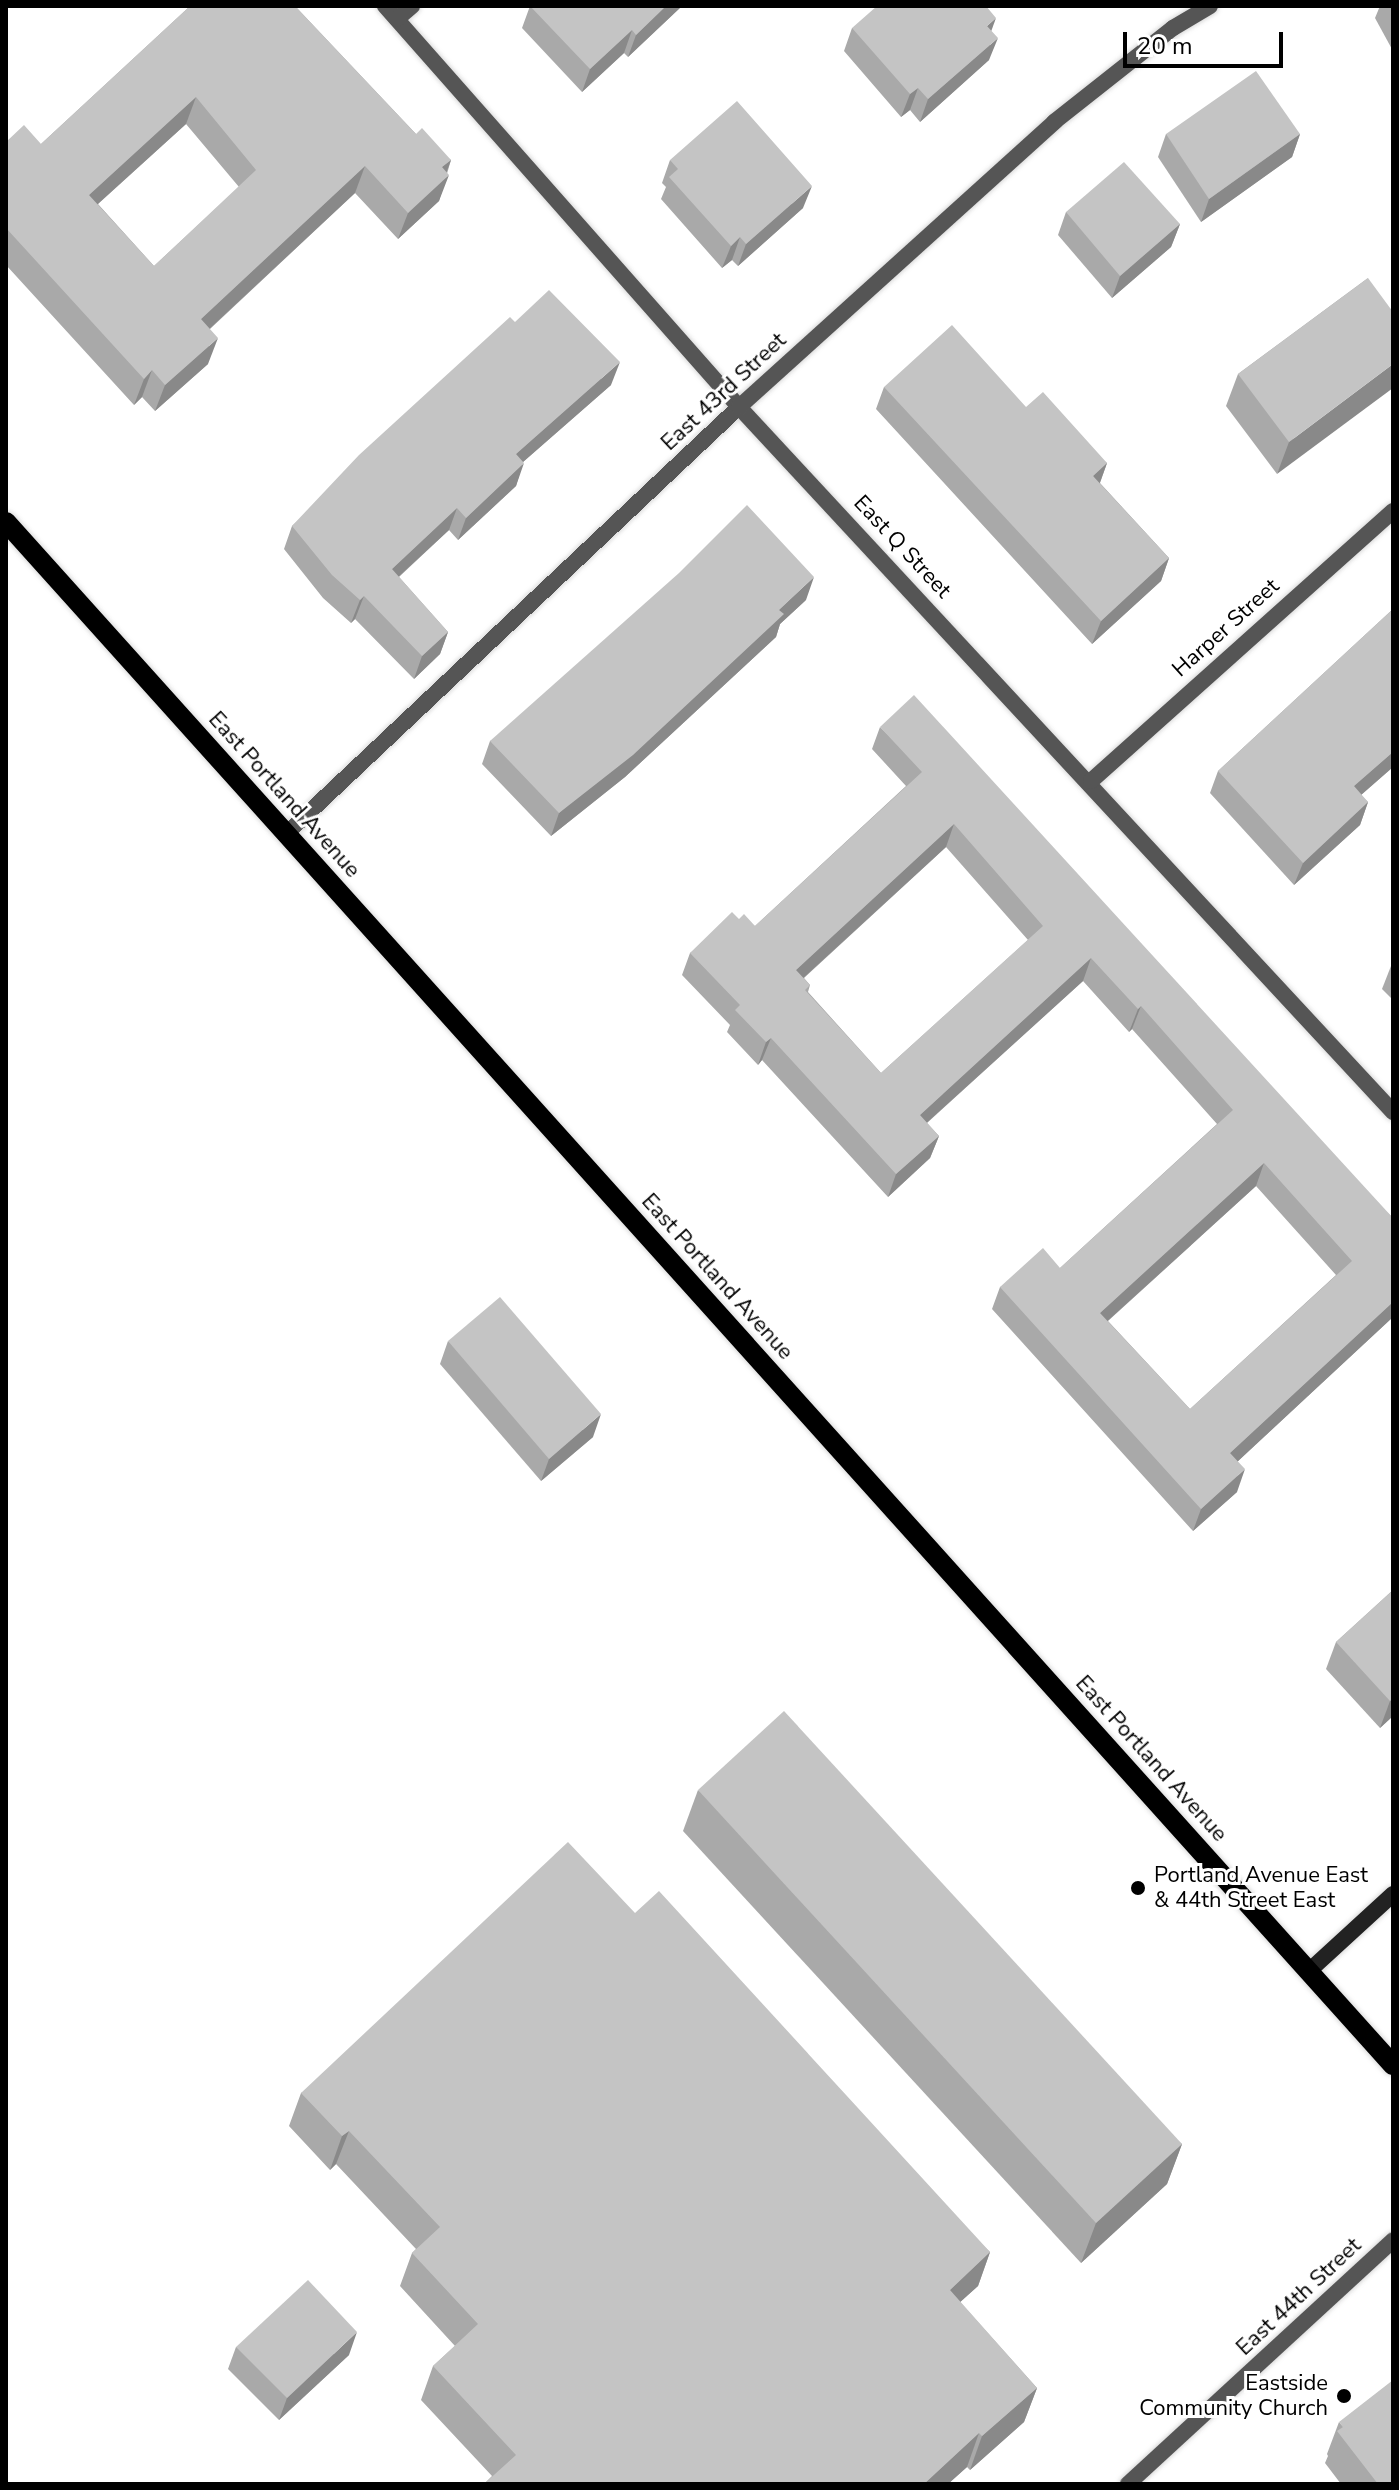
<!DOCTYPE html>
<style>
body{margin:0}
#map{position:relative;width:1399px;height:2490px;overflow:hidden;background:#fff;font-family:"Nunito Sans",sans-serif}
div>[style]{position:absolute}
[style*='--x']{left:calc(var(--x)*1px);top:calc(var(--y)*1px);width:calc(var(--w)*1px);rotate:calc(var(--a)*1deg)}
.roads{filter:drop-shadow(0 0 2px #dbdbdb) drop-shadow(0 0 2px #dbdbdb)}
.street>*{height:16px;margin:-8px;padding:0 8px;transform-origin:8px;border-radius:8px;background:#555}
.secondary>*{height:16px;margin:-8px;padding:0 8px;transform-origin:8px;border-radius:8px;background:#222}
.primary>*{height:20px;margin:-10px;padding:0 10px;transform-origin:10px;border-radius:10px;background:#000}
.wall>*{inset:0;background:#a9a9a9}
.shaded-wall>*{inset:0;background:#898989}
.building>*{inset:0;background:#c4c4c4}
.dots>*{width:22px;height:22px;translate:-50% -50%;box-sizing:border-box;border:4px solid #fff;border-radius:50%}
span{translate:-50% -50%;white-space:nowrap;text-align:center;line-height:1.15;-webkit-text-stroke:6px #fff;paint-order:stroke}
.street-label{font-size:22px;color:#000}
.poi-label{font-size:22px;color:#000}
.left{translate:0 -50%;text-align:left}
.right{translate:-100% -50%;text-align:right}
.frame{position:absolute;inset:0;border:8px solid #000;pointer-events:none}
.scale{position:absolute;left:1123px;top:32px;width:160px;height:36px;box-sizing:border-box;border:4px solid #000;border-top:0;padding-left:10px;font-size:24px;line-height:28px;white-space:nowrap;color:#000;-webkit-text-stroke:6px #fff;paint-order:stroke}
</style>
<div id="map">
<div class="roads">
<div class="street">
<div style="--x:385;--y:6;--w:535;--a:48.56"></div>
<div style="--x:739;--y:407;--w:962;--a:47.15"></div>
<div style="--x:397;--y:19;--w:20;--a:-41"></div>
<div style="--x:1091;--y:781;--w:405;--a:-41.8"></div>
<div style="--x:286;--y:834;--w:623;--a:-43.31"></div>
<div style="--x:739;--y:407;--w:425;--a:-42.1"></div>
<div style="--x:1054;--y:122;--w:152;--a:-38.3"></div>
<div style="--x:1173;--y:28;--w:43;--a:-30.7"></div>
<div style="--x:1128;--y:2484;--w:360;--a:-42.6"></div>
</div>
<div class="secondary">
<div style="--x:1309;--y:1971;--w:114;--a:-42.5"></div>
</div>
<div class="primary">
<div style="--x:6;--y:522;--w:2075;--a:48.05"></div>
</div>
</div>
<div class="wall">
<div style="clip-path:polygon(evenodd,186px 6px,295px 6px,416px 134px,451px 160px,439px 201px,398px 239px,355px 193px,210px 329px,208px 364px,155px 411px,142px 397px,134px 405px,6px 265px,6px 142px,41px 144px,188px 8px,186px 6px,186px 124px,239px 187px,154px 266px,98px 204px,186px 124px)"></div>
<div style="clip-path:polygon(530px 6px,682px 6px,628px 57px,624px 53px,582px 92px,522px 28px)"></div>
<div style="clip-path:polygon(1380px 6px,1393px 6px,1393px 51px,1375px 18px)"></div>
<div style="clip-path:polygon(852px 28px,991px 30px,989px 60px,920px 122px,910px 110px,901px 117px,844px 51px)"></div>
<div style="clip-path:polygon(1166px 134px,1300px 134px,1292px 157px,1201px 222px,1158px 157px)"></div>
<div style="clip-path:polygon(670px 160px,803px 208px,738px 266px,732px 260px,722px 268px,661px 199px,666px 187px,662px 183px)"></div>
<div style="clip-path:polygon(1066px 212px,1180px 224px,1171px 247px,1112px 298px,1058px 235px)"></div>
<div style="clip-path:polygon(1368px 278px,1277px 474px,1226px 406px,1238px 374px)"></div>
<div style="clip-path:polygon(515px 322px,611px 385px,523px 462px,516px 486px,458px 540px,449px 530px,399px 577px,448px 632px,440px 654px,414px 679px,355px 619px,351px 623px,323px 598px,284px 549px,292px 526px)"></div>
<div style="clip-path:polygon(884px 387px,1026px 407px,1107px 463px,1100px 483px,1169px 558px,1161px 581px,1092px 644px,876px 409px)"></div>
<div style="clip-path:polygon(806px 600px,780px 624px,776px 637px,625px 777px,551px 836px,482px 764px,490px 741px)"></div>
<div style="clip-path:polygon(1393px 609px,1393px 767px,1361px 795px,1368px 802px,1360px 825px,1294px 885px,1210px 793px,1218px 771px)"></div>
<div style="clip-path:polygon(evenodd,880px 727px,1393px 1218px,1393px 1317px,1238px 1461px,1237px 1492px,1193px 1531px,992px 1309px,1000px 1287px,1060px 1268px,1217px 1124px,1132px 1029px,1129px 1032px,1083px 981px,927px 1123px,939px 1136px,930px 1158px,888px 1197px,762px 1060px,758px 1065px,727px 1032px,730px 1025px,682px 975px,690px 953px,739px 919px,755px 926px,906px 786px,872px 749px,880px 727px,946px 847px,1028px 940px,881px 1073px,808px 992px,810px 985px,804px 978px,946px 847px,880px 727px,1256px 1186px,1336px 1275px,1190px 1409px,1108px 1321px,1256px 1186px)"></div>
<div style="clip-path:polygon(1393px 964px,1393px 1000px,1382px 989px,1391px 966px)"></div>
<div style="clip-path:polygon(448px 1341px,593px 1437px,541px 1481px,440px 1364px)"></div>
<div style="clip-path:polygon(1393px 1590px,1393px 1716px,1380px 1728px,1326px 1669px,1336px 1642px)"></div>
<div style="clip-path:polygon(698px 1790px,1182px 2144px,1167px 2184px,1081px 2263px,683px 1831px)"></div>
<div style="clip-path:polygon(635px 1913px,990px 2252px,978px 2286px,960px 2302px,1037px 2388px,1024px 2422px,970px 2470px,967px 2467px,948px 2484px,484px 2484px,492px 2476px,421px 2400px,433px 2366px,455px 2346px,400px 2286px,412px 2253px,416px 2249px,336px 2164px,330px 2170px,289px 2126px,301px 2093px)"></div>
<div style="clip-path:polygon(236px 2347px,349px 2355px,279px 2420px,228px 2369px)"></div>
<div style="clip-path:polygon(1339px 2422px,1393px 2484px,1341px 2484px,1325px 2463px,1328px 2456px,1327px 2454px)"></div>
</div>
<div class="shaded-wall">
<div style="clip-path:polygon(666px 6px,682px 6px,628px 57px,636px 35px)"></div>
<div style="clip-path:polygon(996px 18px,988px 40px,987px 26px)"></div>
<div style="clip-path:polygon(632px 30px,624px 53px,582px 92px,590px 69px)"></div>
<div style="clip-path:polygon(998px 38px,989px 60px,920px 122px,928px 99px)"></div>
<div style="clip-path:polygon(918px 88px,910px 110px,901px 117px,910px 94px)"></div>
<div style="clip-path:polygon(196px 97px,186px 124px,79px 221px,89px 195px)"></div>
<div style="clip-path:polygon(1300px 134px,1292px 157px,1201px 222px,1209px 199px)"></div>
<div style="clip-path:polygon(451px 160px,444px 179px,449px 175px,439px 201px,398px 239px,408px 213px,442px 167px)"></div>
<div style="clip-path:polygon(365px 166px,355px 193px,191px 346px,201px 319px)"></div>
<div style="clip-path:polygon(812px 186px,803px 208px,738px 266px,746px 244px)"></div>
<div style="clip-path:polygon(1180px 224px,1171px 247px,1112px 298px,1120px 276px)"></div>
<div style="clip-path:polygon(740px 237px,732px 260px,722px 268px,731px 246px)"></div>
<div style="clip-path:polygon(218px 338px,208px 364px,155px 411px,165px 385px)"></div>
<div style="clip-path:polygon(620px 362px,611px 385px,507px 476px,516px 454px)"></div>
<div style="clip-path:polygon(1393px 364px,1393px 388px,1277px 474px,1289px 442px)"></div>
<div style="clip-path:polygon(152px 370px,142px 397px,134px 405px,144px 379px)"></div>
<div style="clip-path:polygon(524px 463px,516px 486px,458px 540px,466px 518px)"></div>
<div style="clip-path:polygon(1107px 463px,1099px 485px,1093px 476px)"></div>
<div style="clip-path:polygon(457px 508px,449px 530px,383px 591px,392px 569px)"></div>
<div style="clip-path:polygon(1169px 558px,1161px 581px,1092px 644px,1101px 621px)"></div>
<div style="clip-path:polygon(814px 577px,806px 600px,780px 624px,776px 637px,625px 777px,551px 836px,559px 813px)"></div>
<div style="clip-path:polygon(364px 596px,355px 619px,351px 623px,360px 600px)"></div>
<div style="clip-path:polygon(448px 632px,440px 654px,414px 679px,422px 656px)"></div>
<div style="clip-path:polygon(1393px 752px,1393px 767px,1345px 809px,1354px 786px)"></div>
<div style="clip-path:polygon(1368px 802px,1360px 825px,1294px 885px,1303px 863px)"></div>
<div style="clip-path:polygon(954px 824px,946px 847px,788px 992px,796px 970px)"></div>
<div style="clip-path:polygon(1091px 958px,1083px 981px,911px 1137px,920px 1115px)"></div>
<div style="clip-path:polygon(1141px 1006px,1132px 1029px,1129px 1032px,1138px 1009px)"></div>
<div style="clip-path:polygon(771px 1038px,762px 1060px,758px 1065px,766px 1042px)"></div>
<div style="clip-path:polygon(939px 1136px,930px 1158px,888px 1197px,896px 1174px)"></div>
<div style="clip-path:polygon(1264px 1163px,1256px 1186px,1092px 1335px,1100px 1313px)"></div>
<div style="clip-path:polygon(1393px 1302px,1393px 1317px,1222px 1476px,1230px 1453px)"></div>
<div style="clip-path:polygon(601px 1414px,593px 1437px,541px 1481px,549px 1459px)"></div>
<div style="clip-path:polygon(1245px 1469px,1237px 1492px,1193px 1531px,1201px 1509px)"></div>
<div style="clip-path:polygon(1393px 1698px,1393px 1716px,1380px 1728px,1390px 1701px)"></div>
<div style="clip-path:polygon(349px 2131px,336px 2164px,330px 2170px,342px 2136px)"></div>
<div style="clip-path:polygon(1182px 2144px,1167px 2184px,1081px 2263px,1096px 2223px)"></div>
<div style="clip-path:polygon(990px 2252px,978px 2286px,937px 2323px,950px 2290px)"></div>
<div style="clip-path:polygon(357px 2332px,349px 2355px,279px 2420px,287px 2398px)"></div>
<div style="clip-path:polygon(1037px 2388px,1024px 2422px,970px 2470px,982px 2436px)"></div>
<div style="clip-path:polygon(979px 2433px,967px 2467px,948px 2484px,924px 2484px)"></div>
</div>
<div class="building">
<div style="clip-path:polygon(evenodd,190px 6px,295px 6px,416px 134px,422px 128px,451px 160px,442px 167px,449px 175px,408px 213px,365px 166px,201px 319px,218px 338px,165px 385px,152px 370px,144px 379px,6px 228px,6px 142px,24px 125px,41px 144px,190px 6px,196px 97px,256px 170px,154px 266px,89px 195px,196px 97px)"></div>
<div style="clip-path:polygon(530px 6px,666px 6px,636px 35px,632px 30px,590px 69px)"></div>
<div style="clip-path:polygon(877px 6px,986px 6px,996px 18px,987px 26px,998px 38px,928px 99px,918px 88px,910px 94px,852px 28px)"></div>
<div style="clip-path:polygon(1256px 71px,1300px 134px,1209px 199px,1166px 134px)"></div>
<div style="clip-path:polygon(737px 101px,812px 186px,746px 244px,740px 237px,731px 246px,669px 177px,678px 169px,670px 160px)"></div>
<div style="clip-path:polygon(1124px 162px,1180px 224px,1120px 276px,1066px 212px)"></div>
<div style="clip-path:polygon(1368px 278px,1393px 312px,1393px 364px,1289px 442px,1238px 374px)"></div>
<div style="clip-path:polygon(549px 290px,620px 362px,516px 454px,524px 463px,466px 518px,457px 508px,392px 569px,448px 632px,422px 656px,364px 596px,360px 600px,332px 575px,292px 526px,359px 455px,510px 317px,515px 322px)"></div>
<div style="clip-path:polygon(952px 325px,1026px 407px,1043px 392px,1107px 463px,1093px 476px,1169px 558px,1101px 621px,884px 387px)"></div>
<div style="clip-path:polygon(747px 505px,814px 577px,779px 610px,784px 614px,633px 755px,559px 813px,490px 741px,679px 573px)"></div>
<div style="clip-path:polygon(1393px 609px,1393px 752px,1354px 786px,1368px 802px,1303px 863px,1218px 771px)"></div>
<div style="clip-path:polygon(evenodd,914px 695px,1393px 1218px,1393px 1302px,1230px 1453px,1245px 1469px,1201px 1509px,1000px 1287px,1043px 1248px,1060px 1268px,1233px 1110px,1141px 1006px,1138px 1009px,1091px 958px,920px 1115px,939px 1136px,896px 1174px,771px 1038px,766px 1042px,735px 1010px,740px 1005px,690px 953px,732px 912px,739px 919px,744px 914px,755px 926px,922px 772px,880px 727px,914px 695px,954px 824px,1043px 926px,881px 1073px,805px 990px,810px 985px,796px 970px,954px 824px,914px 695px,1264px 1163px,1352px 1261px,1190px 1409px,1100px 1313px,1264px 1163px)"></div>
<div style="clip-path:polygon(500px 1297px,601px 1414px,549px 1459px,448px 1341px)"></div>
<div style="clip-path:polygon(1393px 1590px,1393px 1698px,1390px 1701px,1336px 1642px)"></div>
<div style="clip-path:polygon(784px 1711px,1182px 2144px,1096px 2223px,698px 1790px)"></div>
<div style="clip-path:polygon(568px 1842px,635px 1913px,659px 1891px,990px 2252px,950px 2290px,1037px 2388px,982px 2436px,979px 2433px,924px 2484px,484px 2484px,516px 2455px,433px 2366px,478px 2324px,412px 2253px,440px 2227px,349px 2131px,342px 2136px,301px 2093px)"></div>
<div style="clip-path:polygon(308px 2280px,357px 2332px,287px 2398px,236px 2347px)"></div>
<div style="clip-path:polygon(1393px 2380px,1393px 2484px,1378px 2484px,1337px 2431px,1343px 2427px,1339px 2422px)"></div>
</div>
<div class="dots">
<div style="left:1138px;top:1888px;background:#000"></div>
<div style="left:1344px;top:2396px;background:#000"></div>
</div>
<div class="street-label">
<span style="left:724px;top:392px;rotate:-43deg">East 43rd Street</span>
<span style="left:902px;top:547px;rotate:47deg">East Q Street</span>
<span style="left:1226px;top:628px;rotate:-42deg">Harper Street</span>
<span style="left:284px;top:795px;rotate:48deg">East Portland Avenue</span>
<span style="left:717px;top:1277px;rotate:48deg">East Portland Avenue</span>
<span style="left:1151px;top:1759px;rotate:48deg">East Portland Avenue</span>
<span style="left:1299px;top:2297px;rotate:-43deg">East 44th Street</span>
</div>
<div class="poi-label">
<span class="left" style="left:1154px;top:1888px">Portland Avenue East<br>&amp; 44th Street East</span>
<span class="right" style="left:1328px;top:2396px">Eastside<br>Community Church</span>
</div>
<div class="frame"></div>
<div class="scale">20 m</div>
</div>
